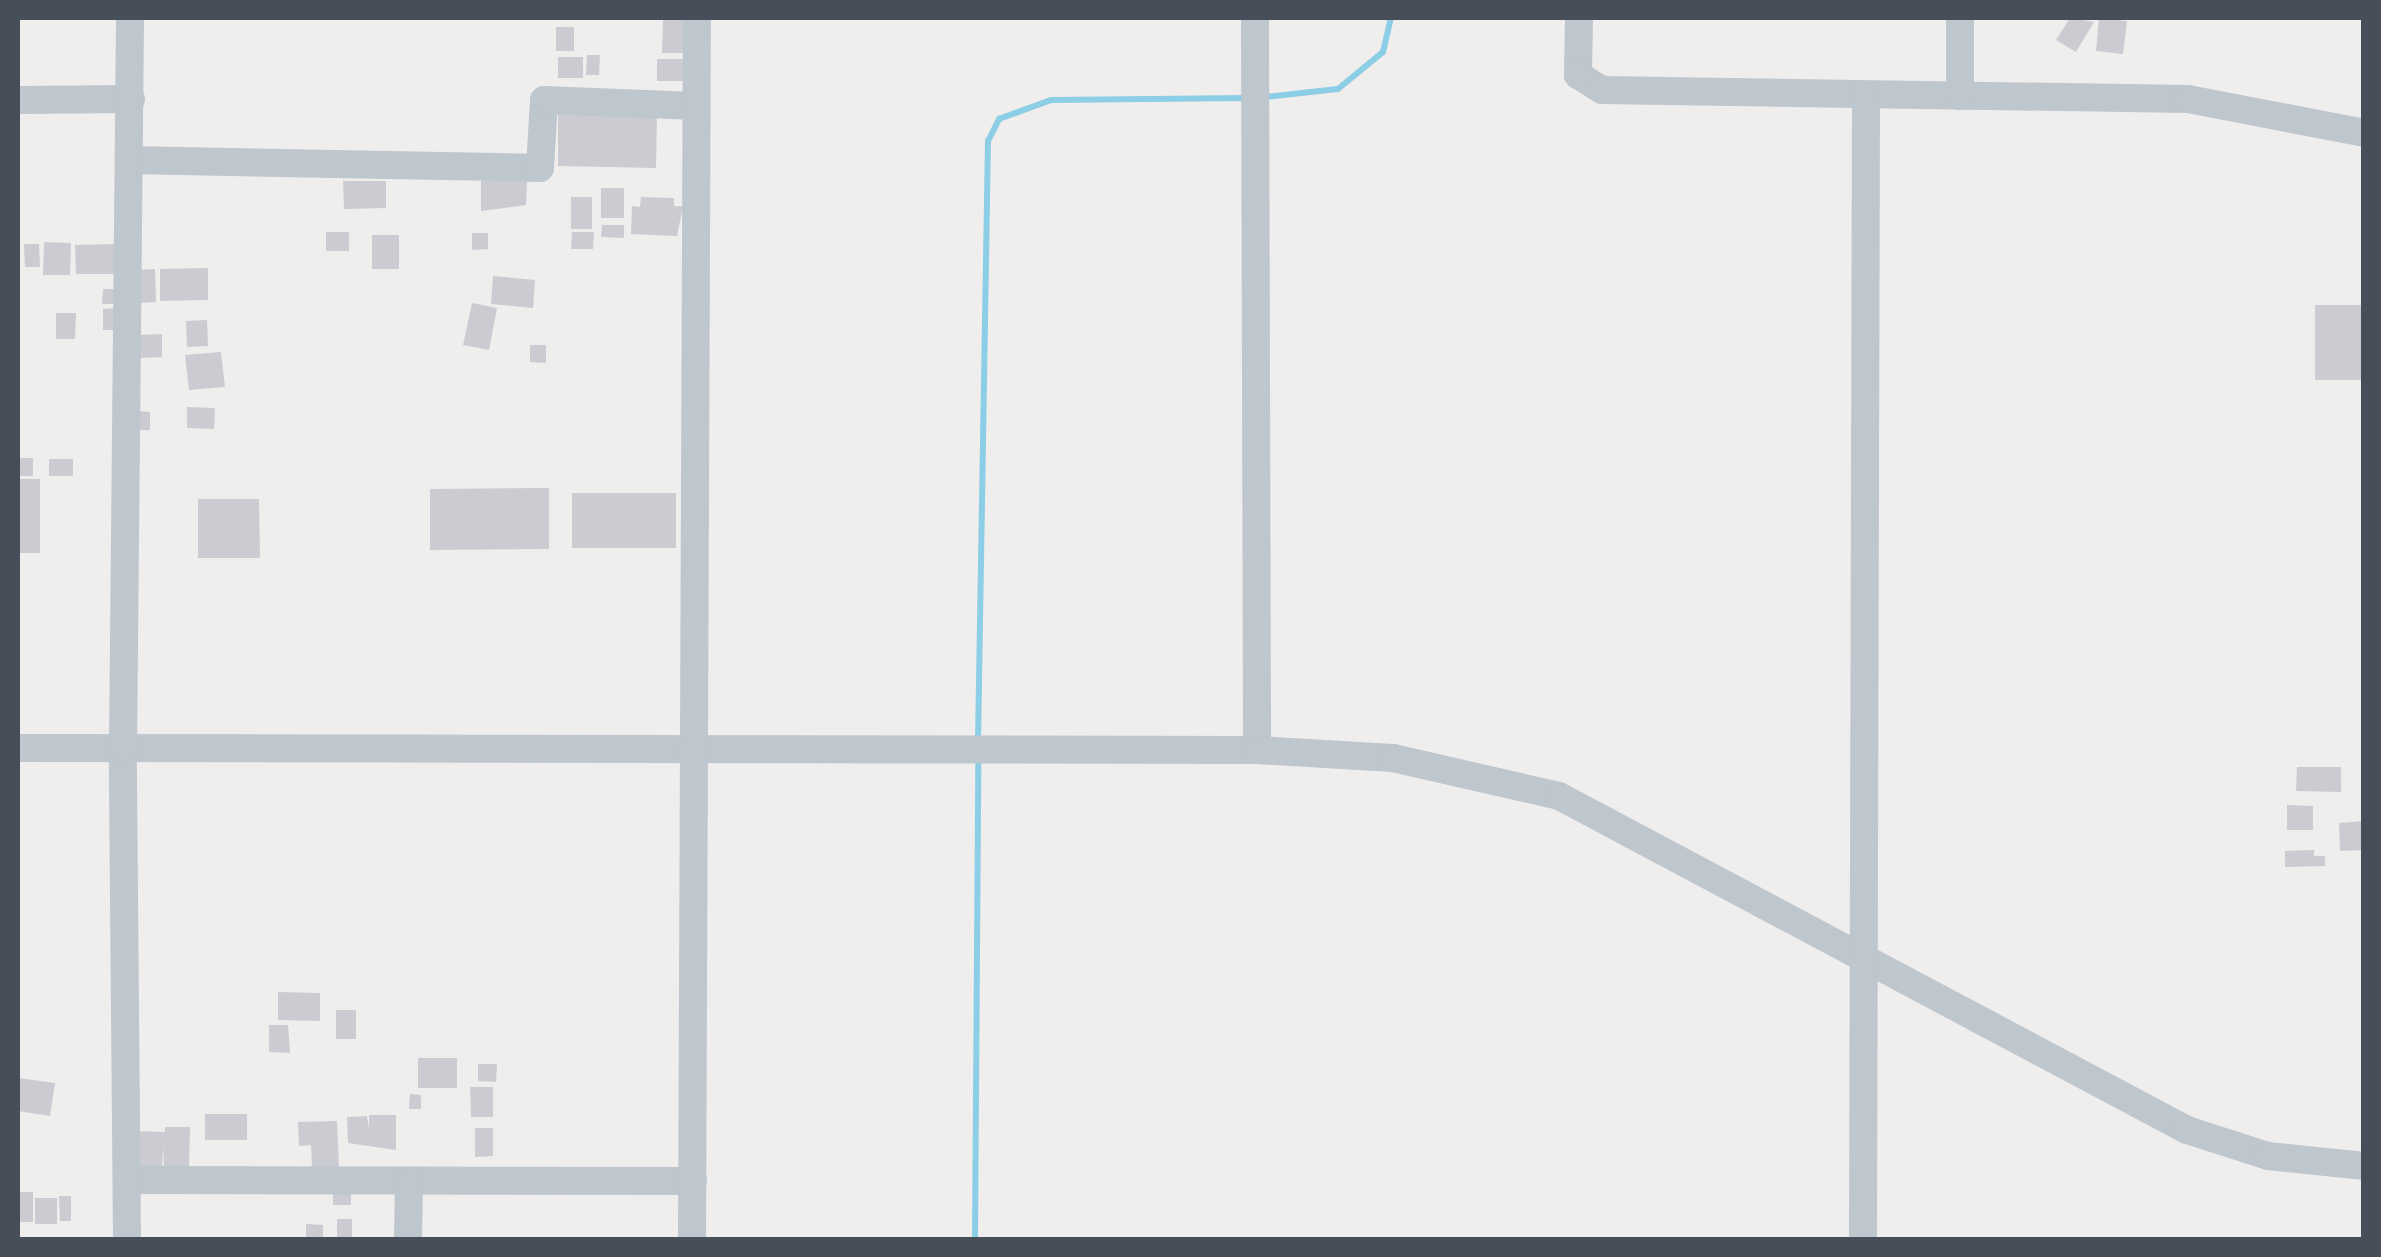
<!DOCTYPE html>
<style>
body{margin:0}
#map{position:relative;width:2381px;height:1257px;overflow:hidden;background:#f0eded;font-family:"PT Sans Narrow",sans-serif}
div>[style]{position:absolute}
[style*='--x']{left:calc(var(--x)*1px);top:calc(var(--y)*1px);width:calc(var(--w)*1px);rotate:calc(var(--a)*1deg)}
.stream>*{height:6px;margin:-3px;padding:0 3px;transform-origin:3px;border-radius:3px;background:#8ccee6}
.building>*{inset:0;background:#caccd1}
.minor>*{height:28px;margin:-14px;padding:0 14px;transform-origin:14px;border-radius:14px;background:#bec6ce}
span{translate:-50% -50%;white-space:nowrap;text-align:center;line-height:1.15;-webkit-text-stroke:9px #fff;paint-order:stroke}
.frame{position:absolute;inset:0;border:20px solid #464f59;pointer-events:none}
</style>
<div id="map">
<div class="stream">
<div style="--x:1265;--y:97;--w:73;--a:-6.3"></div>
<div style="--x:1338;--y:89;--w:58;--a:-39.4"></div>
<div style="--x:1383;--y:52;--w:35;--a:-77"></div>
<div style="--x:978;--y:743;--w:602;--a:-89.05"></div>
<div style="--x:988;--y:141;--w:25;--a:-63"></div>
<div style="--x:999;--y:119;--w:55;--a:-20.1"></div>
<div style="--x:1051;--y:100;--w:196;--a:-0.6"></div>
<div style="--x:975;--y:1240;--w:485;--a:-89.6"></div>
</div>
<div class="building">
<div style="clip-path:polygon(663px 18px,685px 18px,684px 53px,662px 53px)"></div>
<div style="clip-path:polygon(2070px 18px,2094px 22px,2076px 52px,2056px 40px)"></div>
<div style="clip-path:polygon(2099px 18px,2127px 21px,2123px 54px,2096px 51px)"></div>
<div style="clip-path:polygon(556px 27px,574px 27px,574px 51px,556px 51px)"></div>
<div style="clip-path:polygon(587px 55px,600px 55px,599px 75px,586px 75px)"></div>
<div style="clip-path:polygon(558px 57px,583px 57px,583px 78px,558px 78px)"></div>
<div style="clip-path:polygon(657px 59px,684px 59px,684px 81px,657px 81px)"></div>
<div style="clip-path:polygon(558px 111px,657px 112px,656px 168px,558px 166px)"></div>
<div style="clip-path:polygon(343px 181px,386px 181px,386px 208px,344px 209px)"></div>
<div style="clip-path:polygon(481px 181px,527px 181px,526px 205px,481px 211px)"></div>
<div style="clip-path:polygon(601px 188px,624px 188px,624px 218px,601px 218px)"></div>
<div style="clip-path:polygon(571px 197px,592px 197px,592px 229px,571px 229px)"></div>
<div style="clip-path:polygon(641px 197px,674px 198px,674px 206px,683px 206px,677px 236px,631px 234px,632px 206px,640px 207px)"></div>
<div style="clip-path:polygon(602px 225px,624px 225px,624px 238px,601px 237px)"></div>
<div style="clip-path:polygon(326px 232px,349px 232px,349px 251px,326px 251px)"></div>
<div style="clip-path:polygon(572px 232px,594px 232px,593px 249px,571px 249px)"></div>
<div style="clip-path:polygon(472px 233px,488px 233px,488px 249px,472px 250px)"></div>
<div style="clip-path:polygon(372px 235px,399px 235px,399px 269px,372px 269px)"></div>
<div style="clip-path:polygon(44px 242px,71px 243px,70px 275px,43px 275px)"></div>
<div style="clip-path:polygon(24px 244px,39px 244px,40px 267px,25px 267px)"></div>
<div style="clip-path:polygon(116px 244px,116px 274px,76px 274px,75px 245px)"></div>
<div style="clip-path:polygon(208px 268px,208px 300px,160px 301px,160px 269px)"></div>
<div style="clip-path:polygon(155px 269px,156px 302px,139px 303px,138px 270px)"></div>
<div style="clip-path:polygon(493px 276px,535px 280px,533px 308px,491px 304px)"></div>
<div style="clip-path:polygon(103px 289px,118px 289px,117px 304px,102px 304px)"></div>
<div style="clip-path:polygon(472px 303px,497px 308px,489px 350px,463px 345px)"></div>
<div style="clip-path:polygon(2315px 305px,2364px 305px,2364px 380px,2315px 380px)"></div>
<div style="clip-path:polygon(118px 308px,118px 330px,103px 330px,103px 309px)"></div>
<div style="clip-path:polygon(56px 313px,76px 313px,75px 339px,56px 339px)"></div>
<div style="clip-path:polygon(207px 320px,208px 346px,187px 347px,186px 321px)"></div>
<div style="clip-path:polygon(162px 334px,162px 357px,137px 358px,137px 335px)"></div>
<div style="clip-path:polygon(530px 345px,546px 345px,546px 363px,530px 362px)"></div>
<div style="clip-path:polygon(221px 352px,225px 387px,189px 390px,185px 355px)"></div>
<div style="clip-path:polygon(187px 407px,215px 408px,214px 429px,187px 428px)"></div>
<div style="clip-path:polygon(139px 411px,150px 412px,150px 430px,139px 430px)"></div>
<div style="clip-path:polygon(18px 458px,33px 458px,33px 476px,18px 476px)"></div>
<div style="clip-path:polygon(49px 459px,73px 459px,73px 476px,49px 476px)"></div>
<div style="clip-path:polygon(18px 479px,40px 479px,40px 553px,18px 553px)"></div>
<div style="clip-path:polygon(549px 488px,549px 549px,430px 550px,430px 489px)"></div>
<div style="clip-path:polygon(572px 493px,676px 493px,676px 548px,572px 548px)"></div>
<div style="clip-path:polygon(198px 499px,259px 499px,260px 558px,198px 558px)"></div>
<div style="clip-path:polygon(2297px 767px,2341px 767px,2341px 792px,2296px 791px)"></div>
<div style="clip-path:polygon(2287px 805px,2313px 806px,2313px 830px,2287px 830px)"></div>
<div style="clip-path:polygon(2364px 821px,2364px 850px,2340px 851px,2339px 823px)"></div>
<div style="clip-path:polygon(2314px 850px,2314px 856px,2325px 856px,2325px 866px,2285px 867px,2285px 851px)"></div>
<div style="clip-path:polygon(278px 992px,320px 993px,320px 1021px,278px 1020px)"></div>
<div style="clip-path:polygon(336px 1010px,356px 1010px,356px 1039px,336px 1039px)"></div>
<div style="clip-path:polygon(269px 1025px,288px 1025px,290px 1053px,269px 1052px)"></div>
<div style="clip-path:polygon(418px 1058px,457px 1058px,457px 1088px,418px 1088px)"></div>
<div style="clip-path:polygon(478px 1064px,497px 1064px,496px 1082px,478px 1081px)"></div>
<div style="clip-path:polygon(18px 1078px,55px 1083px,50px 1116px,18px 1111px)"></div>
<div style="clip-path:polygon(470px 1087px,493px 1087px,493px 1117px,471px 1117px)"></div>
<div style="clip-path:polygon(410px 1094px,421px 1095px,421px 1109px,409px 1109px)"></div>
<div style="clip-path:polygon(205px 1114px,247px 1114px,247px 1140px,205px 1140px)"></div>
<div style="clip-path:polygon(369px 1115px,396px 1115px,396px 1150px,348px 1143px,347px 1117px,367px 1116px,369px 1129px)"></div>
<div style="clip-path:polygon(337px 1121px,339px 1167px,312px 1168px,311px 1145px,299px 1146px,298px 1122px)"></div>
<div style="clip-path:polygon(165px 1127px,190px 1127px,189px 1170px,164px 1170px,163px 1145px,162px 1172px,131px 1171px,131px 1131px,165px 1132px)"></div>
<div style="clip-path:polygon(475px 1128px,493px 1128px,493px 1156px,475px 1157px)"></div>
<div style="clip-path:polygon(333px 1186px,351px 1186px,351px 1205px,333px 1205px)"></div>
<div style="clip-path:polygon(18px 1192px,33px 1192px,33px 1222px,18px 1222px)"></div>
<div style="clip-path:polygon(59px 1196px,71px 1196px,71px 1221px,60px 1221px)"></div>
<div style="clip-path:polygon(35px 1198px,57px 1198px,57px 1224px,35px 1224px)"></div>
<div style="clip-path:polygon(337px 1219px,352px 1219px,352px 1239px,337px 1239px)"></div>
<div style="clip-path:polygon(306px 1224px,323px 1225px,323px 1240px,306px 1240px)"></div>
</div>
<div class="minor">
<div style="--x:1255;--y:18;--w:732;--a:89.84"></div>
<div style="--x:1579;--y:18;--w:57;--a:91"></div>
<div style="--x:1578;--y:75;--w:28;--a:32"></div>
<div style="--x:1602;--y:90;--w:586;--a:0.88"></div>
<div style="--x:2188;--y:99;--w:179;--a:10.9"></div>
<div style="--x:1960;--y:18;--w:78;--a:90"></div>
<div style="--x:18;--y:100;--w:113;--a:-0.5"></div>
<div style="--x:129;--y:160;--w:411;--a:1.1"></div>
<div style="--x:540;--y:168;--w:68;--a:-86.6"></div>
<div style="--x:544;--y:100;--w:152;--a:2.3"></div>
<div style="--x:18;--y:748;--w:1239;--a:0.09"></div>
<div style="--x:1257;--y:750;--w:136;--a:3.4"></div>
<div style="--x:1393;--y:758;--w:170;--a:12.9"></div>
<div style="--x:1559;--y:796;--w:711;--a:28.01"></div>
<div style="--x:2187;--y:1130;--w:85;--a:17.8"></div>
<div style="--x:2268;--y:1156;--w:97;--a:5.9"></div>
<div style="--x:128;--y:1180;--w:565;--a:0.1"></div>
<div style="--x:127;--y:1240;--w:492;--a:-90.5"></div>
<div style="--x:123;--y:748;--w:730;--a:-89.45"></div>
<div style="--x:408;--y:1240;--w:59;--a:-89"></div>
<div style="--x:692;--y:1240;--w:1222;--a:-89.77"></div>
<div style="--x:1863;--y:1240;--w:1145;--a:-89.85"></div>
</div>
<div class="frame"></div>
</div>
